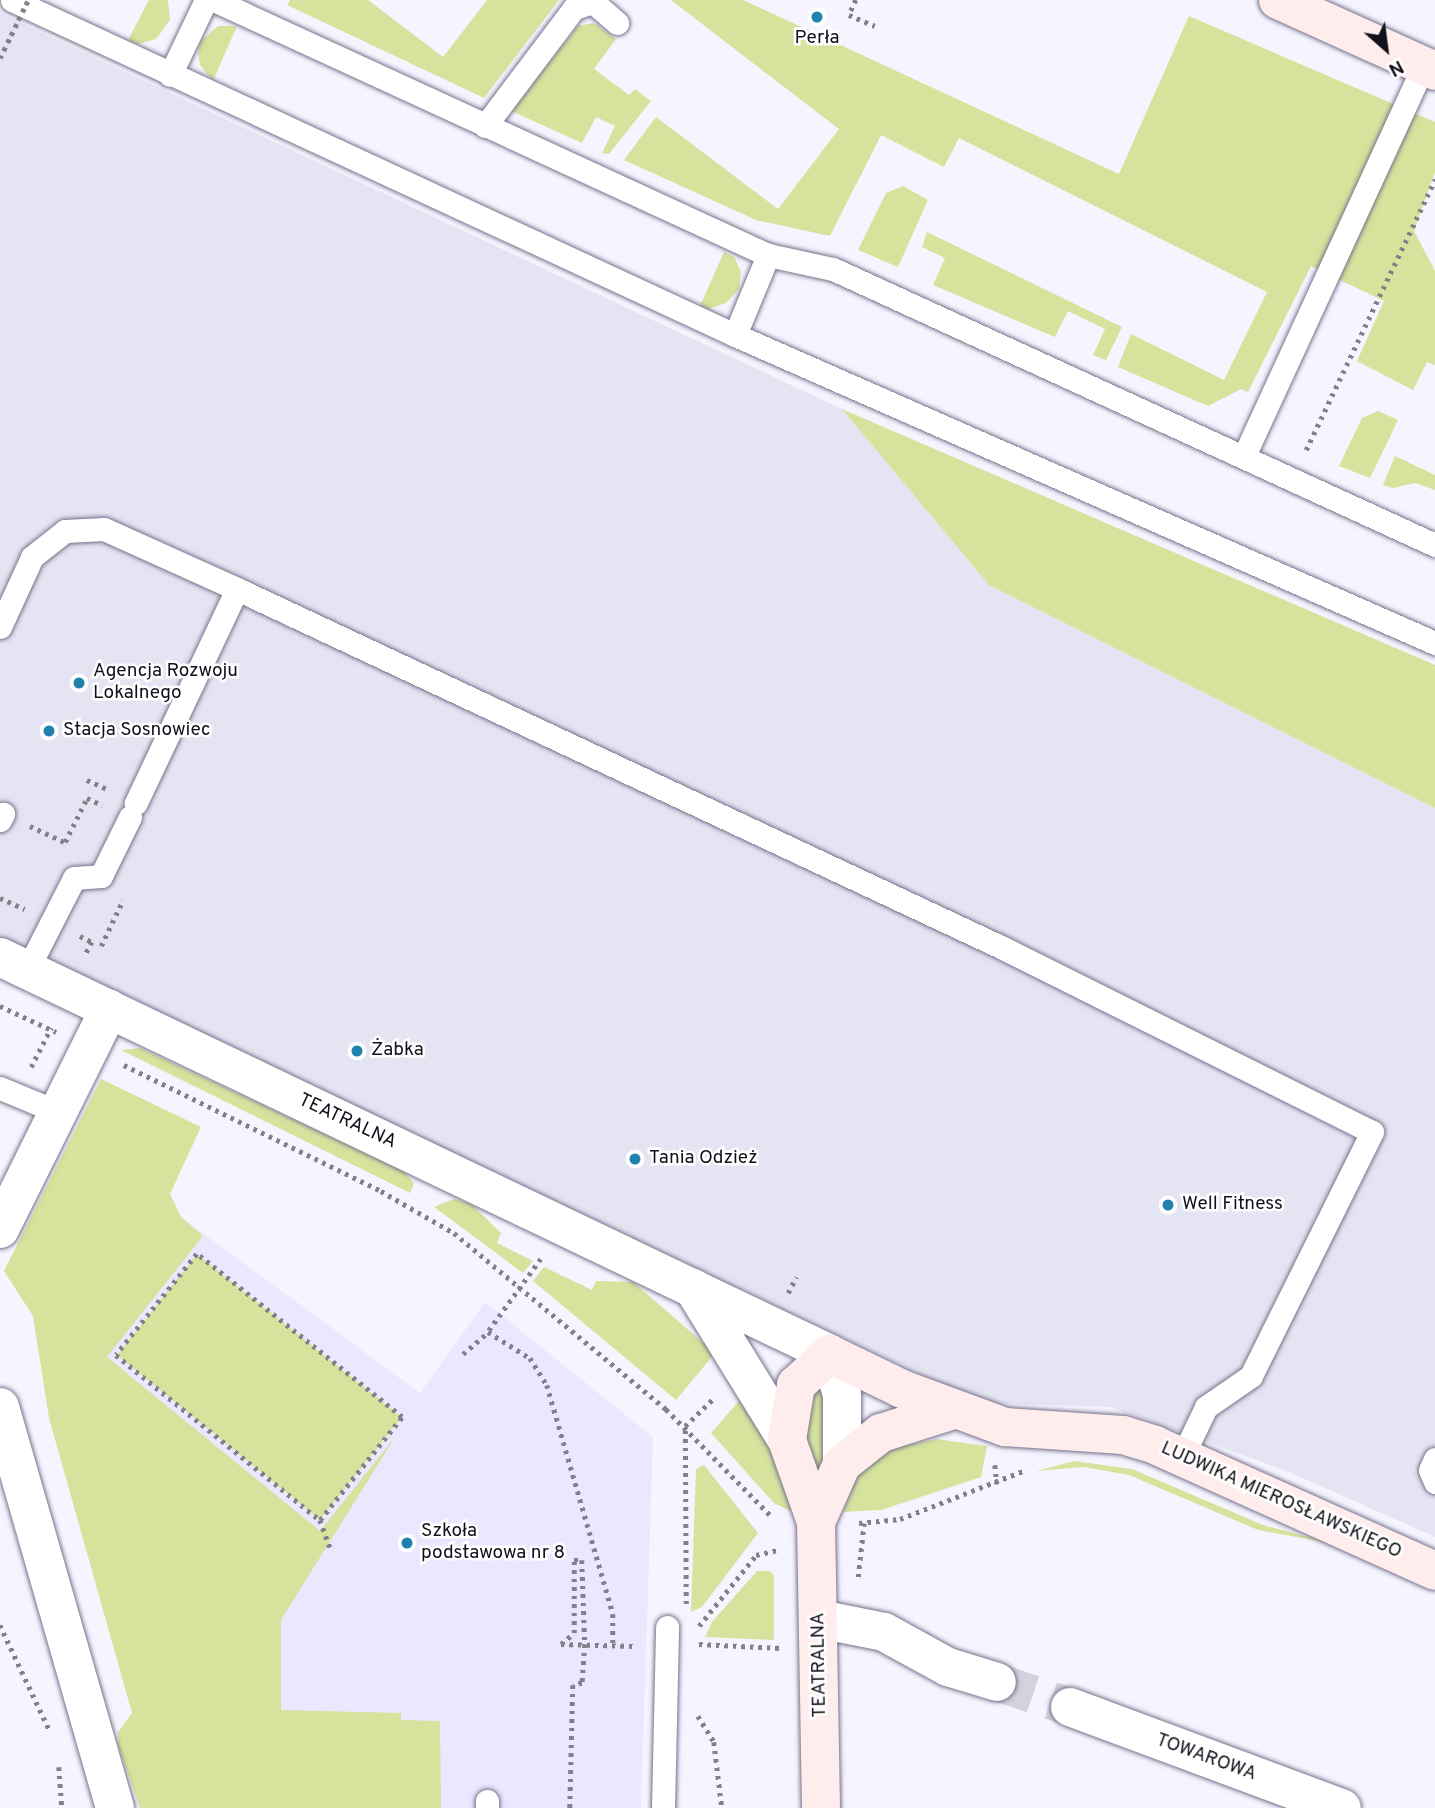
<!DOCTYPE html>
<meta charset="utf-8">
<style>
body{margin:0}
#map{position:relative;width:1435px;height:1808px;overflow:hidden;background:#f5f4ff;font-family:Overpass,sans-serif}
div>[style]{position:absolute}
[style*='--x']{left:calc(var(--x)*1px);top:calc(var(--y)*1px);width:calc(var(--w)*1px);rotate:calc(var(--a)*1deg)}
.built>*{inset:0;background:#e5e4f2}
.education>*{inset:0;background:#eae8ff}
.green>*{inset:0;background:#d5e39c}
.street-tunnel>*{height:38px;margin-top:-19px;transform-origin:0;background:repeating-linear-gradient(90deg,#d3d2dd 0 38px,transparent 0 57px)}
.path>*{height:4.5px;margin-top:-2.25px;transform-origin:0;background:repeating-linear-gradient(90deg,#82818b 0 3.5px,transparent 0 8.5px)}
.roads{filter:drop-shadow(0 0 2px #76738c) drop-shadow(0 0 2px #76738c)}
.lane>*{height:23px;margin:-11.5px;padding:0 11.5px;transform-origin:11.5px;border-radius:11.5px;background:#fff}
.street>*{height:38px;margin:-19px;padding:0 19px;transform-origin:19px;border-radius:19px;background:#fff}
.secondary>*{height:38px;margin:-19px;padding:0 19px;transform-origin:19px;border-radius:19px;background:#ffeded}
.path-bridge>*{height:4.5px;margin-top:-2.25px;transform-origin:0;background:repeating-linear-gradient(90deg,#82818b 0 3.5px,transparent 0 8.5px)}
.dots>*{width:19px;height:19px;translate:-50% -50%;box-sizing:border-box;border:4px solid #fff;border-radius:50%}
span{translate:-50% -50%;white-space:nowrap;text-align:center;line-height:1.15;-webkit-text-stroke:5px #fff;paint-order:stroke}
.poi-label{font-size:19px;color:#12101a}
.left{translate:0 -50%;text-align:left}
.street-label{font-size:19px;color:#12101a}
.north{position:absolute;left:1351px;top:14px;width:70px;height:70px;-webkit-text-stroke:5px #fff;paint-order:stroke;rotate:152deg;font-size:19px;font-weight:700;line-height:28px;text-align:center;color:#12101a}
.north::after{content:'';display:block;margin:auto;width:24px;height:32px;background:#12101a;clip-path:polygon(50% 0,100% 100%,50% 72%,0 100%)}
</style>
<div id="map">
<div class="built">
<div style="clip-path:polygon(0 13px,842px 409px,989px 585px,1435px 808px,1435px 1537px,1289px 1472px,1110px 1407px,982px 1403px,0 939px)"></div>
</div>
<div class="education">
<div style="clip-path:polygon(181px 1217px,420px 1393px,485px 1302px,653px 1437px,641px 1808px,245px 1808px,66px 1361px)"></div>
</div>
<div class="green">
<div style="clip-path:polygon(149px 0,168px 0,170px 20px,156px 39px,138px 44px,128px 40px)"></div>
<div style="clip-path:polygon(290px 0,368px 0,443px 57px,487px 0,559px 0,484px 98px,287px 5px)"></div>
<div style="clip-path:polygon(671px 0,743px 0,1119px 174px,1189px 16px,1435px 122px,1435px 172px,1414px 231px,1435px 271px,1435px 365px,1427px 362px,1413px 390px,1357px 361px,1384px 301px,1311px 266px,1248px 392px,1241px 389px,1208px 406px,1118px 367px,1131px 334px,1224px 380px,1267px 292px,959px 138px,944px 167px,881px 135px,830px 236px,756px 220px,624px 160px,656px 117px,778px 209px,839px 129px)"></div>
<div style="clip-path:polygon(594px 23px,616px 39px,594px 69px,629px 95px,635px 89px,651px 101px,609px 154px,602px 153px,615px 126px,596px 117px,582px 143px,511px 111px,578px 26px)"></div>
<div style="clip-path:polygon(218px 26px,237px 26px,213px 81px,200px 65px,198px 53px,201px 41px)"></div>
<div style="clip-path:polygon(903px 186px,928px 200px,898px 267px,858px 250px,886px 193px)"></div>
<div style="clip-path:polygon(927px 232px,1122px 327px,1106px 360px,1093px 355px,1105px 329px,1068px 311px,1055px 337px,933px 285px,945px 258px,922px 247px)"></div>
<div style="clip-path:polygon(724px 252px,734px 257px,741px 272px,739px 289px,726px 303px,708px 309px,700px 306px)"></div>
<div style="clip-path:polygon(842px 409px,1435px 665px,1435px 808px,989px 585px)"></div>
<div style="clip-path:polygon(1378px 411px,1398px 420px,1370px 478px,1339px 466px,1362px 418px)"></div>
<div style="clip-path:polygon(1395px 456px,1435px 475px,1435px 490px,1415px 483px,1393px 488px,1383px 485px)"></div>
<div style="clip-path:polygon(140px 1048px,405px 1172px,414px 1184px,410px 1193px,121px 1050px)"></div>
<div style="clip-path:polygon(101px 1079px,201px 1127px,170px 1194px,181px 1217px,203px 1236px,107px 1357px,320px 1531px,395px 1437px,281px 1620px,281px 1710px,401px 1713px,401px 1720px,440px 1721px,441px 1808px,140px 1808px,118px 1745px,118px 1732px,132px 1713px,49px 1418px,33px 1316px,4px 1271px)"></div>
<div style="clip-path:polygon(454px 1199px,471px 1204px,501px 1233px,497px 1243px,533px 1261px,523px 1273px,434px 1207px)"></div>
<div style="clip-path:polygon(197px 1254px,402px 1417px,320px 1520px,117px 1355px)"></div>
<div style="clip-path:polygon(544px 1267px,592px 1290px,596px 1281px,633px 1282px,715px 1353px,676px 1400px,533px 1281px)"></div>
<div style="clip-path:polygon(818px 1386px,824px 1401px,824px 1454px,815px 1492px,805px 1421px)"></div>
<div style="clip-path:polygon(745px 1394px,758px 1413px,789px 1494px,791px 1511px,774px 1503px,711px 1433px)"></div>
<div style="clip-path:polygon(936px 1439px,987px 1446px,981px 1477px,881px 1510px,843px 1512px,859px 1473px,881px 1451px)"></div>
<div style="clip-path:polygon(1074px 1461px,1132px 1469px,1263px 1525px,1335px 1544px,1258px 1530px,1129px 1475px,1084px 1467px,1036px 1471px)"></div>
<div style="clip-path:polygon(704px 1465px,758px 1533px,702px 1607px,691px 1612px,696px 1469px)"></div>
<div style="clip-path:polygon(757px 1571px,770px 1571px,774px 1576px,774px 1640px,705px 1637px,712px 1622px)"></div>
</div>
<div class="street-tunnel">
<div style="--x:997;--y:1682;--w:77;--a:18.9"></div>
</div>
<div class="path">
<div style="--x:856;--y:0;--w:17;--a:115"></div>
<div style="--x:849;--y:15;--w:28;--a:23"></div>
<div style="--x:1306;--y:450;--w:300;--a:-64.5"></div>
<div style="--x:87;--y:780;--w:22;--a:24"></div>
<div style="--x:30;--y:826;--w:38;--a:25"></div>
<div style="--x:65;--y:842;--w:49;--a:-63.4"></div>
<div style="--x:87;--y:798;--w:17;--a:25"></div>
<div style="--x:0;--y:898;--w:27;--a:24"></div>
<div style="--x:80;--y:936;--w:13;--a:27"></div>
<div style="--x:92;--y:942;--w:16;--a:117"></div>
<div style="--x:101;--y:946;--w:51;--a:-64.4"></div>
<div style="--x:0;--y:1006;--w:62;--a:24.9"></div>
<div style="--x:124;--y:1065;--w:286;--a:26.1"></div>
<div style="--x:381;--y:1191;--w:84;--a:29.9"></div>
<div style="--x:454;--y:1233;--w:276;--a:39.7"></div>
<div style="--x:666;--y:1409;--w:150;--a:45.5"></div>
<div style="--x:31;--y:1067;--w:44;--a:-62.9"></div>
<div style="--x:541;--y:1259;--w:90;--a:126"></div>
<div style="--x:488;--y:1332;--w:49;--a:31.8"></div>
<div style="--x:530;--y:1358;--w:32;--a:58"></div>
<div style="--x:547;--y:1385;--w:238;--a:73.9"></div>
<div style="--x:613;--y:1614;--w:31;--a:90"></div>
<div style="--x:788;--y:1293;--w:18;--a:-63"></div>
<div style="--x:463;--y:1354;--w:33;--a:-41"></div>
<div style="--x:995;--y:1465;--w:19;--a:84"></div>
<div style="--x:320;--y:1520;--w:132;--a:-51.5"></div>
<div style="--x:402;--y:1417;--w:262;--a:-141.5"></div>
<div style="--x:197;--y:1254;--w:129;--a:128.7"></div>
<div style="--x:116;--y:1355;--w:262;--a:39"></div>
<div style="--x:320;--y:1520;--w:32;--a:70"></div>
<div style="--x:859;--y:1523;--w:41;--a:-5.6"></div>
<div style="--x:900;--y:1519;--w:135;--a:-21.3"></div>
<div style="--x:858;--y:1577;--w:54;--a:-83.7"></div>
<div style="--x:686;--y:1604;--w:178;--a:-90.3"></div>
<div style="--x:685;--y:1426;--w:40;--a:-44"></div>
<div style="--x:0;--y:1625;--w:115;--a:64.8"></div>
<div style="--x:699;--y:1626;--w:91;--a:-51.2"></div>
<div style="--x:756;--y:1555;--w:23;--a:-13"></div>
<div style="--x:561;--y:1644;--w:17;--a:-40"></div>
<div style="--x:574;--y:1633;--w:73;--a:-90"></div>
<div style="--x:574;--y:1560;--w:8;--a:0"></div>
<div style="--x:582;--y:1560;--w:84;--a:88"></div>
<div style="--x:585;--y:1644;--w:39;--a:94"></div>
<div style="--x:582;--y:1683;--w:9;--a:167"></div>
<div style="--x:573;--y:1685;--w:123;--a:91.4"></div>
<div style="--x:561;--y:1644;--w:73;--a:1.6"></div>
<div style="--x:699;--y:1644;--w:82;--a:2.8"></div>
<div style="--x:698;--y:1716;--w:31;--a:58"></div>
<div style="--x:714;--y:1742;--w:66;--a:83.1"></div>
<div style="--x:59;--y:1767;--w:41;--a:85.8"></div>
</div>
<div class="roads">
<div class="lane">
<div style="--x:12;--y:0;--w:797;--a:24.86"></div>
<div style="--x:735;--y:335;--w:765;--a:23.75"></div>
<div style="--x:214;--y:0;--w:610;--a:24.72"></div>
<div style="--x:768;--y:255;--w:66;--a:12.2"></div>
<div style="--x:833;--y:269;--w:662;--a:24.63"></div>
<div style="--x:170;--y:75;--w:83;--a:-64.4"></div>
<div style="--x:485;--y:126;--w:148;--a:-53"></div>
<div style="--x:574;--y:8;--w:20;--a:-18"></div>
<div style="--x:593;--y:2;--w:32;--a:41"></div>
<div style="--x:735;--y:335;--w:87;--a:-67.6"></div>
<div style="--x:1244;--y:456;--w:429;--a:-65.3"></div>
<div style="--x:237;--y:589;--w:846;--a:25.11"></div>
<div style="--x:1003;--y:948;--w:412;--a:26.5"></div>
<div style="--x:1372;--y:1132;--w:272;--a:116.4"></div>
<div style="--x:1251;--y:1376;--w:55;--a:145.4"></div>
<div style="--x:1206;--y:1407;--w:53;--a:115.6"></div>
<div style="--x:0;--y:627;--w:77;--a:-65.4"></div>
<div style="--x:32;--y:557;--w:42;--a:-38.2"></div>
<div style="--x:65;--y:531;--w:39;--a:-3"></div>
<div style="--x:104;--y:529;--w:146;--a:24.3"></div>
<div style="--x:237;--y:589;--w:237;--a:115.3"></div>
<div style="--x:0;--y:820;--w:7;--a:-63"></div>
<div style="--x:27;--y:970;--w:103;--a:-62.9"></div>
<div style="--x:74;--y:878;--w:27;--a:-4"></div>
<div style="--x:101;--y:876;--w:66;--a:-63.8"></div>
<div style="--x:0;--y:1088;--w:65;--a:22.6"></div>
<div style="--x:1435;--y:1459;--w:12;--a:114"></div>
<div style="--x:1430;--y:1470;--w:13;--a:67"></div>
<div style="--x:487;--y:1801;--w:7;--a:90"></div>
<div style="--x:663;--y:1808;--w:181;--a:-88.7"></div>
</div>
<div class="street">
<div style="--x:0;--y:957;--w:920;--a:25.56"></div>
<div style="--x:830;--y:1354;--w:43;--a:73.7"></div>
<div style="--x:842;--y:1395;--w:69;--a:90"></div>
<div style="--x:0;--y:1229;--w:246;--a:-63.6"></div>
<div style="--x:693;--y:1288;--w:179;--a:58.3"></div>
<div style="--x:0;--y:1407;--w:417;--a:74"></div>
<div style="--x:819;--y:1619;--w:66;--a:11.3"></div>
<div style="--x:884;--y:1632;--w:73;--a:28.7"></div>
<div style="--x:948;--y:1667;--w:51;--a:17"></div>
<div style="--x:1070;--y:1707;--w:290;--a:20.4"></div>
</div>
<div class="secondary">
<div style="--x:1278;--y:0;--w:172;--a:24.3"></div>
<div style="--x:816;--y:1522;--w:64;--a:-65.9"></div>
<div style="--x:842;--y:1464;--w:50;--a:-38.5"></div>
<div style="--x:881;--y:1433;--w:76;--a:-17.7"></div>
<div style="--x:821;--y:1808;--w:286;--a:-91"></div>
<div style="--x:816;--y:1522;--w:87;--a:-109.5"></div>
<div style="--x:787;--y:1440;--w:56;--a:-80.7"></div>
<div style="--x:796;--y:1385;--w:46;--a:-42.4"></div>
<div style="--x:830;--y:1354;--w:80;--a:25.9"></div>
<div style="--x:902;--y:1389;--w:110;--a:20.3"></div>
<div style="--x:1005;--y:1427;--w:118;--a:3.9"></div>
<div style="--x:1123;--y:1435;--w:34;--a:17"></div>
<div style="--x:1155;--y:1445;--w:307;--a:24.2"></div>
</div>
</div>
<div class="path-bridge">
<div style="--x:0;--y:58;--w:64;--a:-64.2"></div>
</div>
<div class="dots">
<div style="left:817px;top:17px;background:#1f82ad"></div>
<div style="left:79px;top:683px;background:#1f82ad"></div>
<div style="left:49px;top:731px;background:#1f82ad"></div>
<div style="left:357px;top:1051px;background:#1f82ad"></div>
<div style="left:635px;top:1159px;background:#1f82ad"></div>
<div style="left:1168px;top:1205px;background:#1f82ad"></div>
<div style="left:407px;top:1543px;background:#1f82ad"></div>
</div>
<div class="poi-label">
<span style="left:817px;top:39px">Perła</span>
<span class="left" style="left:93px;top:683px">Agencja Rozwoju<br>Lokalnego</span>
<span class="left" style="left:63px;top:731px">Stacja Sosnowiec</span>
<span class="left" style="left:371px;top:1051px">Żabka</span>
<span class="left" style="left:649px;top:1159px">Tania Odzież</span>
<span class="left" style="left:1182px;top:1205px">Well Fitness</span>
<span class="left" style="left:421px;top:1543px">Szkoła<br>podstawowa nr 8</span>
</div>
<div class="street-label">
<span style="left:347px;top:1122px;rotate:25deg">TEATRALNA</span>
<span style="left:1281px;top:1501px;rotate:24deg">LUDWIKA MIEROSŁAWSKIEGO</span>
<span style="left:820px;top:1665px;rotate:-91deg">TEATRALNA</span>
<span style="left:1206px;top:1758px;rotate:20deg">TOWAROWA</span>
</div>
<div class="north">N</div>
</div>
